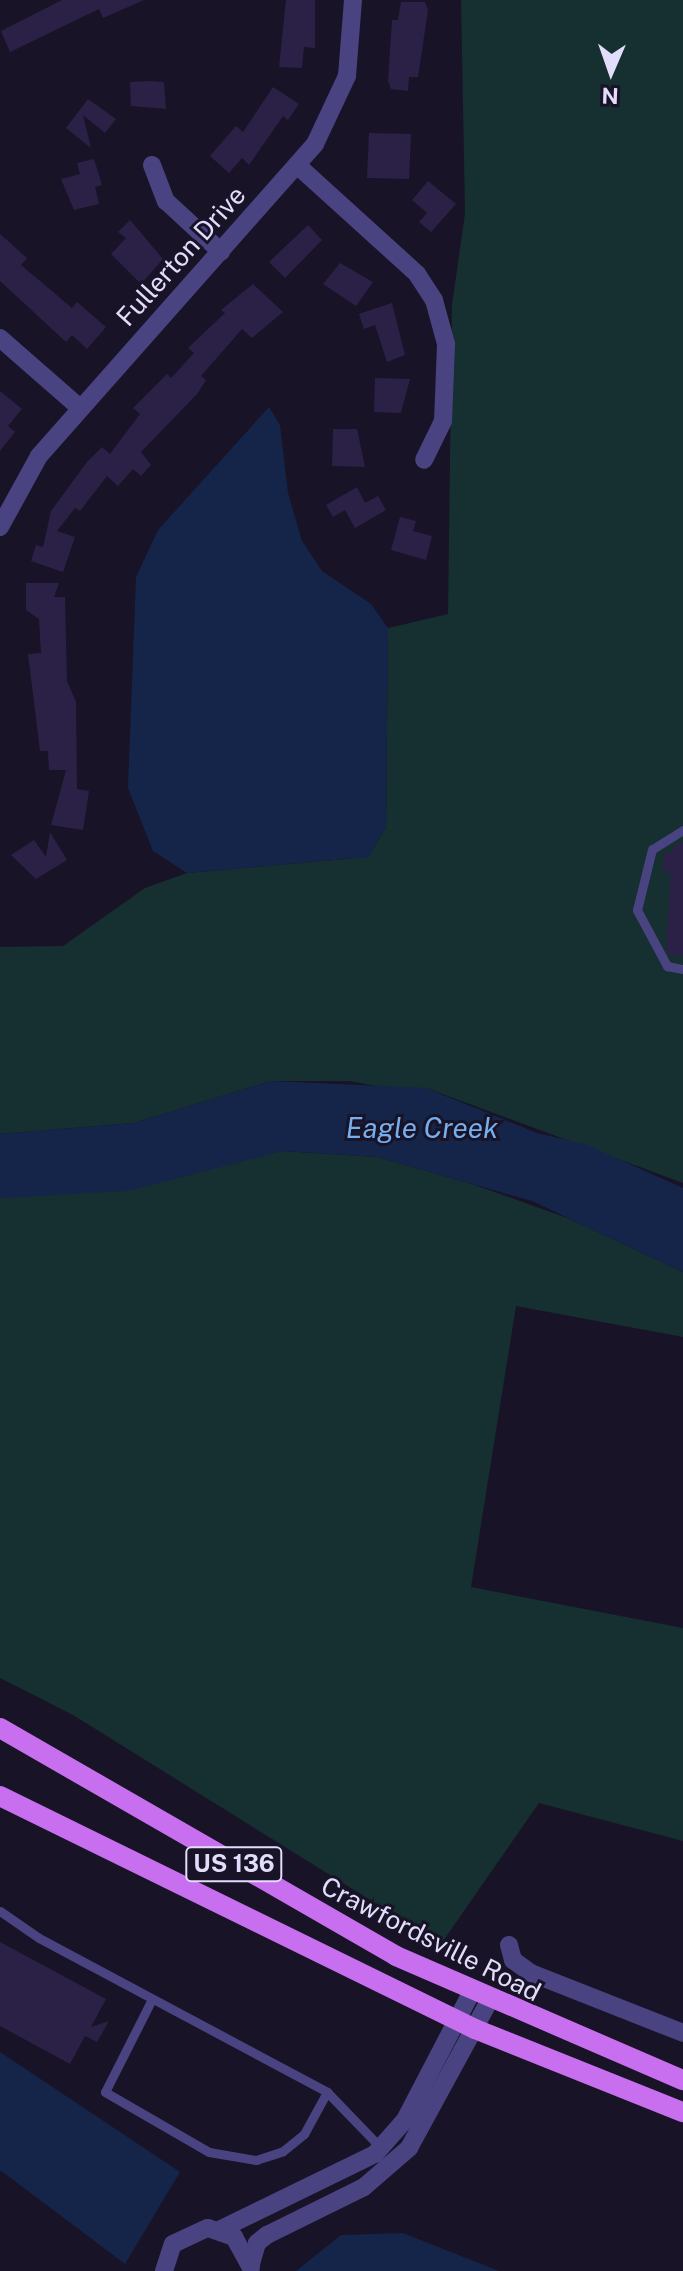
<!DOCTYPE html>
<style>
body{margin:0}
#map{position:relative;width:683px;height:2271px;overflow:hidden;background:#181327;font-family:"Public Sans",sans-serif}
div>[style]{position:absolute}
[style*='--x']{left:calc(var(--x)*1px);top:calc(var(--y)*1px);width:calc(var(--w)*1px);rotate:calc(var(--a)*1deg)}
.green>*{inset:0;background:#162f30}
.water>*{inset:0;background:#152549}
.building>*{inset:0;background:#2b2146}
.lane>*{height:9px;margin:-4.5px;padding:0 4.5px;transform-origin:4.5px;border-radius:4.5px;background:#4a4381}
.street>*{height:18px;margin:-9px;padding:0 9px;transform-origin:9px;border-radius:9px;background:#4a4381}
.primary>*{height:20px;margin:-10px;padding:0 10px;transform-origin:10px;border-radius:10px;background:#c86fef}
span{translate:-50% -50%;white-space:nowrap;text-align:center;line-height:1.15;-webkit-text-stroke:6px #181327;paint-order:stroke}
.shield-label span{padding:2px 6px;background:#181327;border:2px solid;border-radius:6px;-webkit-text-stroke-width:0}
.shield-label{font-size:24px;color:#e2ddfb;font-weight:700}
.street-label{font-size:26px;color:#e2ddfb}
.water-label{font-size:28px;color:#76aff0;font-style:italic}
.north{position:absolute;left:571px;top:32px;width:80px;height:80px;-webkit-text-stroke:6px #181327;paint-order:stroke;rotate:182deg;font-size:22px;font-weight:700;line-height:32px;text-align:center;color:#e2ddfb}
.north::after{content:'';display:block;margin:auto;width:28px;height:36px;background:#e2ddfb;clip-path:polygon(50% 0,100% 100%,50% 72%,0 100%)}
</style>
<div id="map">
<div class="green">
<div style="clip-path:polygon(461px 0,683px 0,683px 1183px,426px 1088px,396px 1090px,350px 1081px,271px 1081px,134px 1123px,0 1134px,0 947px,63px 946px,145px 888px,187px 873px,368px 857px,386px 827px,388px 628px,448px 614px,452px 305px,465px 213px)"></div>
<div style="clip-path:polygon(283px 1151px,377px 1157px,472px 1184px,570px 1219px,683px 1272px,683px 1337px,516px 1306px,471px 1587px,683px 1628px,683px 1841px,539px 1803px,441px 1944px,73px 1715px,0 1678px,0 1198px)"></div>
</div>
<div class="water">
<div style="clip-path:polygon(269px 407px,280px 425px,288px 493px,302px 541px,322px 571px,371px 604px,388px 628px,386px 827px,368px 857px,187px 873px,153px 851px,128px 788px,136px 577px,158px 530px)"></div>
<div style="clip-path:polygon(271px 1081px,426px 1088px,537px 1133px,585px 1144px,683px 1188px,683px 1272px,532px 1201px,377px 1157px,283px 1151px,128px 1191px,0 1198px,0 1134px,134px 1123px)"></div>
<div style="clip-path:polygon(0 2052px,180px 2172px,125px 2264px,0 2170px)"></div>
<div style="clip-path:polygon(403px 2233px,499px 2271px,296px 2271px,341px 2235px)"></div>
</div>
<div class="building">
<div style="clip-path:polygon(62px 0,144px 0,103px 18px,99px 9px,10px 52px,1px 31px)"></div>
<div style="clip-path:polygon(286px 0,315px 0,315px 48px,304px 47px,302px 68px,279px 67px)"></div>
<div style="clip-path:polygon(401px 2px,425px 2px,428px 10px,418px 77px,409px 77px,408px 91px,391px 89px,388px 81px,392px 20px,398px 20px)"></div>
<div style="clip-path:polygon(149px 81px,164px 82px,166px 109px,131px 106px,130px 82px)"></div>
<div style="clip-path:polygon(273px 87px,299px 104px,288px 120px,283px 116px,249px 165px,242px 158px,229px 173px,210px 156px,236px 126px,243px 132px)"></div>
<div style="clip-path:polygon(88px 99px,116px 119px,105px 133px,83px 115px,91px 148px,66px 128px)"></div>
<div style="clip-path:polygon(369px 133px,411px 134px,409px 179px,367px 178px)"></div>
<div style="clip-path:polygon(94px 159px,102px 185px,95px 187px,99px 204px,74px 210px,61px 179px,80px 174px,77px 163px)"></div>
<div style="clip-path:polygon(428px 181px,456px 204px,431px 232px,419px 222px,427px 213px,412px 200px)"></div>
<div style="clip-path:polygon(130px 220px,163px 259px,141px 284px,111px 254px,126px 238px,118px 232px)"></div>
<div style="clip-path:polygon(308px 225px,322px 240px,285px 278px,269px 262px)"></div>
<div style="clip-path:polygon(0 234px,27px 258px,21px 265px,72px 308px,77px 302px,106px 327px,87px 349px,72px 335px,66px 342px,0 281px)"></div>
<div style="clip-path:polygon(340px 263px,373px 282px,356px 306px,323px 284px)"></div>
<div style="clip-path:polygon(253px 284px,283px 312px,252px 338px,242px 329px,201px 376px,206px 380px,197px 394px,141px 452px,151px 465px,141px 476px,133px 469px,118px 486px,107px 476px,80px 511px,75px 508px,57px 531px,75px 537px,63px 572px,31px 561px,36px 545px,43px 547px,51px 511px,87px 462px,102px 447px,110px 454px,140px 414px,133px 408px,167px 374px,171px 378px,194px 353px,188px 348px,225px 313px,221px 310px)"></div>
<div style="clip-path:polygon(392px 303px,405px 355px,387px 362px,375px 325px,364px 329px,359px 314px)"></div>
<div style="clip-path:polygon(375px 378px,410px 379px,401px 413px,374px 412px)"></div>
<div style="clip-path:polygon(0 391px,22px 409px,8px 426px,15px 432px,0 451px)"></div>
<div style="clip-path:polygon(333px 429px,357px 429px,365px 467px,332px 466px)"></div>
<div style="clip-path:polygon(357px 487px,365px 503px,378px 496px,386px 510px,355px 528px,345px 510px,333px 517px,326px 505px)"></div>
<div style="clip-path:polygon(400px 517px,416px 521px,413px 531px,432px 536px,426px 560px,391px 550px)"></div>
<div style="clip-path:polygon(26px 583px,59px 583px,54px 597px,65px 597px,67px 681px,76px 702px,77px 789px,89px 791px,83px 830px,51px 825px,66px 770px,49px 770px,48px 751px,40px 751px,28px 654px,41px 653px,39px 619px,26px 610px)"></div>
<div style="clip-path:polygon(50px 832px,67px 860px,36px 879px,11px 855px,34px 840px,46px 857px)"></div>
<div style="clip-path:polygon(676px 843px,683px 843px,683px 956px,669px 955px,666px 947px,671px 873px,663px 873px,664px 852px,672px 853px)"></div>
<div style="clip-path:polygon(0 1942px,106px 1999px,91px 2027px,109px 2021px,97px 2042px,85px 2036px,70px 2064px,0 2026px)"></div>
</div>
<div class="lane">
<div style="--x:683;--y:830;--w:36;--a:148"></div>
<div style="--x:652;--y:849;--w:63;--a:103.8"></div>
<div style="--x:637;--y:910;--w:64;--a:61.8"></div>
<div style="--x:667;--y:966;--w:16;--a:11"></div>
<div style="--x:0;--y:1911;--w:47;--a:34.7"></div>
<div style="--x:39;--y:1938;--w:327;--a:28.1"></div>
<div style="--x:327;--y:2092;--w:78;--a:46"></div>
<div style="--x:152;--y:1999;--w:104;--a:116.8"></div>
<div style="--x:105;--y:2092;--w:120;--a:30"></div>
<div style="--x:209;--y:2152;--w:48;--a:9.7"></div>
<div style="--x:256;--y:2160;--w:28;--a:-18"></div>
<div style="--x:283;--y:2151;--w:27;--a:-39"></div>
<div style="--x:304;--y:2134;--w:48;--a:-61.3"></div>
</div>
<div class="street">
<div style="--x:152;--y:165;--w:39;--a:69"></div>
<div style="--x:166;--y:201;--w:75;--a:42.8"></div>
<div style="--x:297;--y:165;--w:162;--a:42.2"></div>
<div style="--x:417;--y:274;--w:31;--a:57"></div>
<div style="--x:434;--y:300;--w:46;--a:74.7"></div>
<div style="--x:446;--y:344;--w:77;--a:92.2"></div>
<div style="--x:443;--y:421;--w:43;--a:116"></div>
<div style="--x:0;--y:338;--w:106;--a:41.2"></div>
<div style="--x:0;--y:527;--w:81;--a:-61.2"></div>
<div style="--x:39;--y:456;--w:417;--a:-48.5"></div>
<div style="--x:315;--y:144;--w:75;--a:-64.8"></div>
<div style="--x:347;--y:76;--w:76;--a:-85.5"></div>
<div style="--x:509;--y:1945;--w:16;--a:75"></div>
<div style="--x:513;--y:1960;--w:22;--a:36"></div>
<div style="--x:531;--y:1973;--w:163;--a:21.5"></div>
<div style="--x:219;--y:2230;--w:174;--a:-26"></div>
<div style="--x:375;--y:2154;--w:45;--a:-48.6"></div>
<div style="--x:405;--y:2120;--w:143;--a:-62.5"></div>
<div style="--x:251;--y:2264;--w:22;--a:-74"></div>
<div style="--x:257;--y:2243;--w:13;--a:-39"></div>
<div style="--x:267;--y:2235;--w:108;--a:-26.3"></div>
<div style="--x:364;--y:2187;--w:60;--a:-40.9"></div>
<div style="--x:409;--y:2148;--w:167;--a:-61.4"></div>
<div style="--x:164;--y:2271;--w:28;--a:-72"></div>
<div style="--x:173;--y:2244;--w:38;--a:-25"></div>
<div style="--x:208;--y:2228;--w:28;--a:19"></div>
<div style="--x:234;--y:2237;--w:35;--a:61"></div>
</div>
<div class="primary">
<div style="--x:0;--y:1728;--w:457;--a:29.9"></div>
<div style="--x:396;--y:1956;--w:313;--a:23.4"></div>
<div style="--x:0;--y:1796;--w:529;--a:26.13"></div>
<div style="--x:475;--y:2029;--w:224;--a:21.8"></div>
</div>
<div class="shield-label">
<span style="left:234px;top:1864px">US 136</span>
</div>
<div class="street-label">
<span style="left:181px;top:256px;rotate:-48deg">Fullerton Drive</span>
<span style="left:431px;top:1939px;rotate:27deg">Crawfordsville Road</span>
</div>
<div class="water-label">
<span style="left:422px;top:1128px">Eagle Creek</span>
</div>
<div class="north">N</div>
</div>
